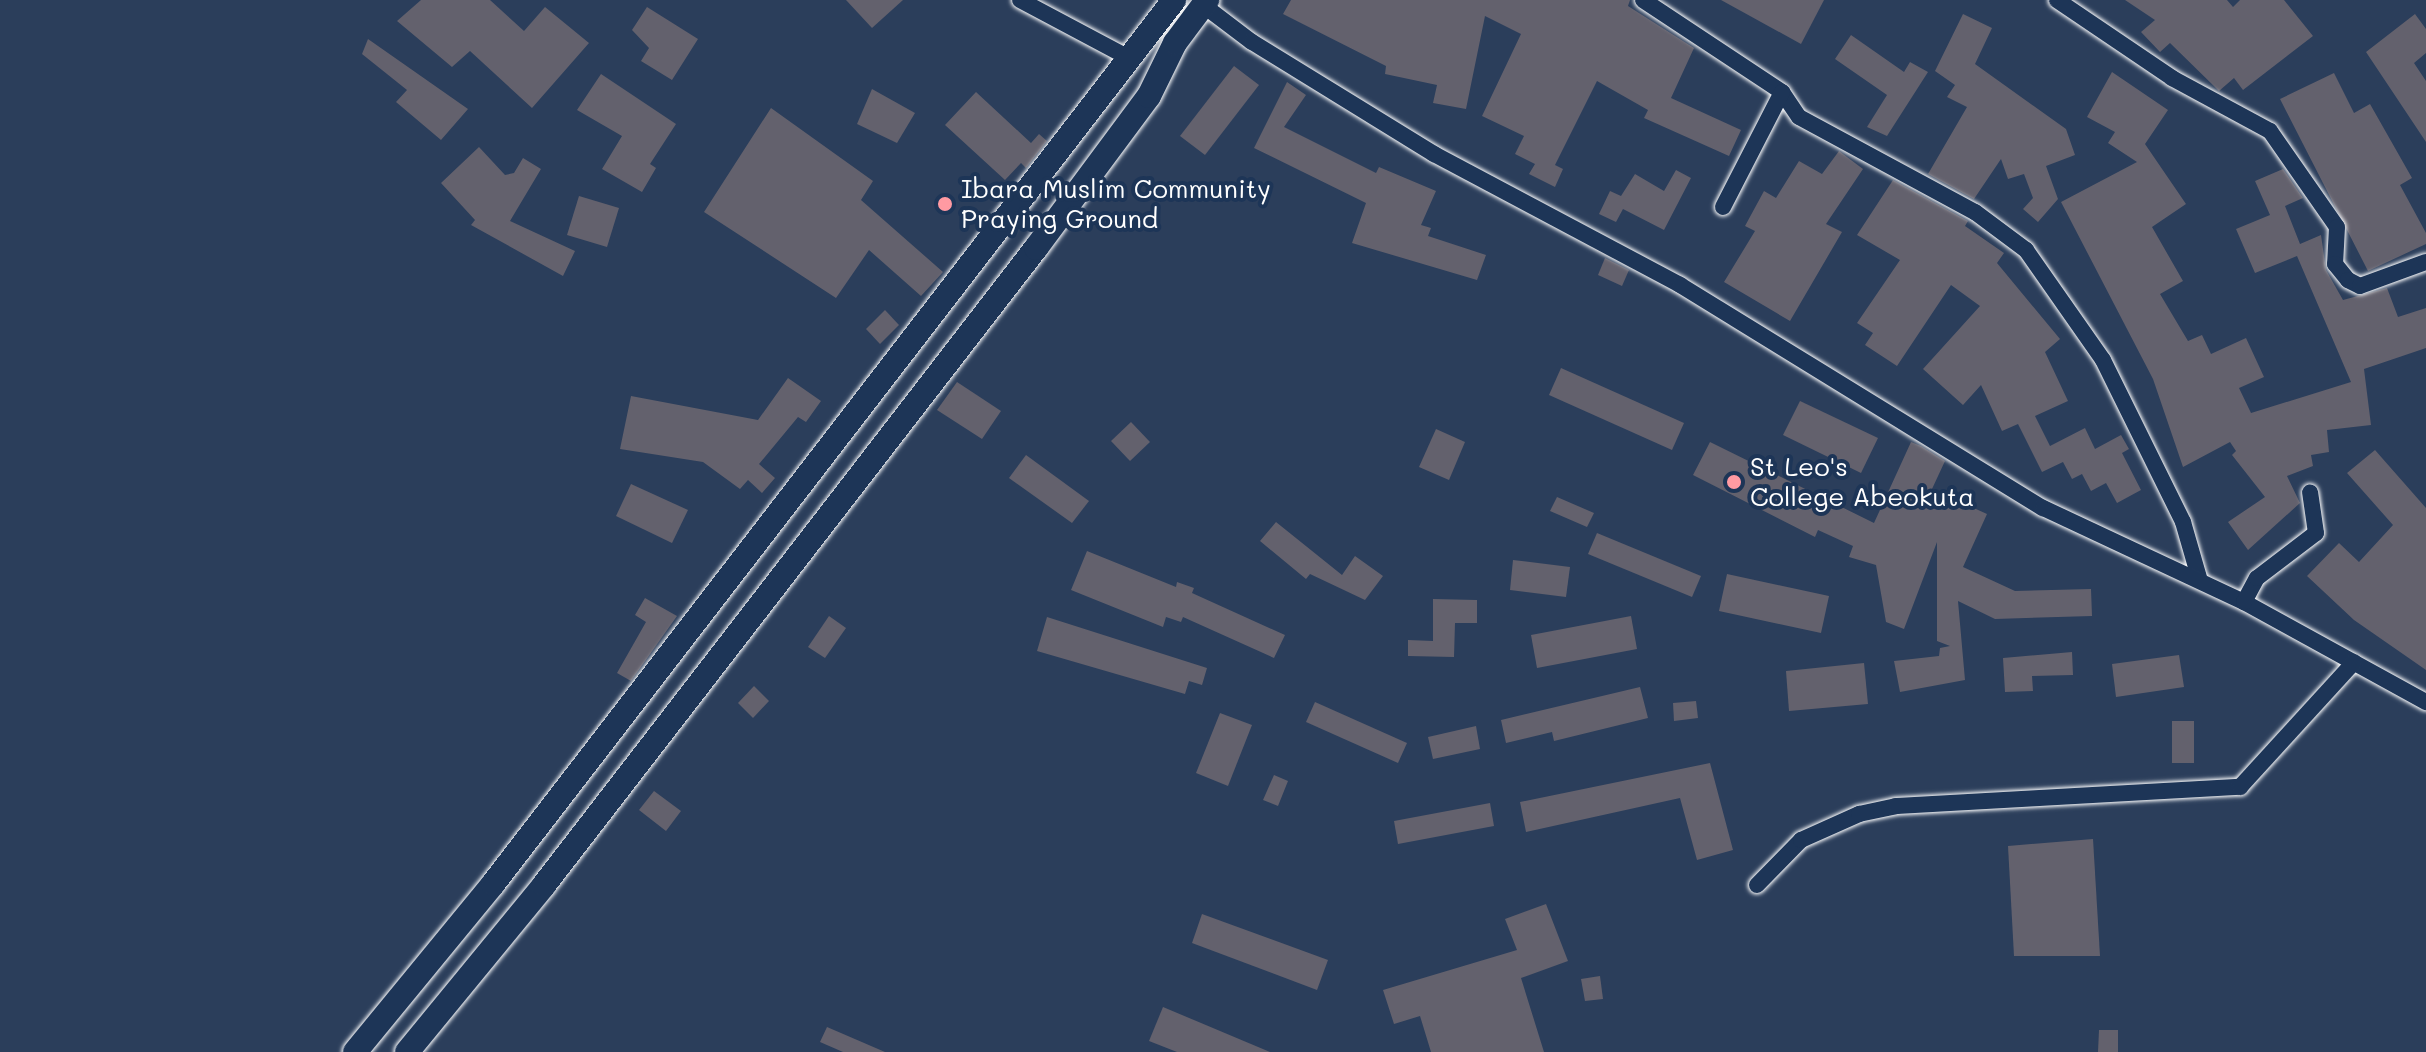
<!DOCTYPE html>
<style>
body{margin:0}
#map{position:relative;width:2426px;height:1052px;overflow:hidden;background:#2b3e5b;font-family:Mali,sans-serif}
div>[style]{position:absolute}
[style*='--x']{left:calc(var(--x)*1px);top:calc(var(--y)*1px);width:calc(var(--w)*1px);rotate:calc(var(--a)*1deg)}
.building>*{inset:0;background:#63616d}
.roads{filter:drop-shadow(0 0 2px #fff) drop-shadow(0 0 2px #fff)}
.minor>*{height:16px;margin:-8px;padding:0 8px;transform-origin:8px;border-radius:8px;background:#1d3557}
.secondary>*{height:24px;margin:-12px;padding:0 12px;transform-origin:12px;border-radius:12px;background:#1d3557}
.dots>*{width:22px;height:22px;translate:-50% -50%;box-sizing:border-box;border:4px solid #1d3557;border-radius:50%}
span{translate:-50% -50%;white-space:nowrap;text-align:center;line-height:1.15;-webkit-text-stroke:8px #1d3557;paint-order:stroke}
.poi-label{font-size:26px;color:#fff}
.left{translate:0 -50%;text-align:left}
</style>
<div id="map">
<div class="building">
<div style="clip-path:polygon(421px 0,490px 0,524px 31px,545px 7px,589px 43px,532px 108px,470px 51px,452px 67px,397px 21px)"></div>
<div style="clip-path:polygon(846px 0,903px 0,872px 28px)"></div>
<div style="clip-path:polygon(1291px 0,1630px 0,1628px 6px,1694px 48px,1671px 98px,1741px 130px,1729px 156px,1644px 118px,1648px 110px,1597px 81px,1555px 165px,1563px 169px,1555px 187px,1529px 174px,1535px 164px,1515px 154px,1524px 136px,1482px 116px,1521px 34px,1485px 16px,1466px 109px,1433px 103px,1437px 85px,1385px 74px,1386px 66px,1283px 14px)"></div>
<div style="clip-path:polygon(1721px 0,1824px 0,1801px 44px)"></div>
<div style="clip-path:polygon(2125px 0,2227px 0,2233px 7px,2240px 0,2284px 0,2313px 36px,2243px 90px,2234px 78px,2219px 91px,2170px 43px,2160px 52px,2141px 32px,2155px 20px)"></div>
<div style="clip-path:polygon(647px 7px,698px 39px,672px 80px,641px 61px,649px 48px,632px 30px)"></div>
<div style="clip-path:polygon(1963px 14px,1992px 28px,1975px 64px,2066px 129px,2075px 155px,2046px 166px,2058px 199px,2038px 222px,2023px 209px,2033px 198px,2024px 174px,2008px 179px,2001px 159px,1974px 199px,1928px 174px,1967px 107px,1947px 97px,1955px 85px,1935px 71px)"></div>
<div style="clip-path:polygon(2415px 14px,2426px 29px,2426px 53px,2414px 63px,2426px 81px,2426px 142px,2366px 52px)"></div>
<div style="clip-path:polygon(1851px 35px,1904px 72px,1910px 62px,1928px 72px,1887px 136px,1867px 127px,1887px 95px,1835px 59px)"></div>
<div style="clip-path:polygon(368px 39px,468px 109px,441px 140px,396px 102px,407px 90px,362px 54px)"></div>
<div style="clip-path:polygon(1234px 66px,1259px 85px,1205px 155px,1180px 136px)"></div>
<div style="clip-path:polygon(2112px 72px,2168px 110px,2145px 144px,2186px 204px,2152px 227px,2183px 281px,2160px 294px,2188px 341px,2202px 335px,2211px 354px,2246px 338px,2264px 377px,2239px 388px,2251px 413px,2351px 382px,2297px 256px,2255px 273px,2236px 229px,2270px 215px,2255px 181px,2283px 169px,2303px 198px,2285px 206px,2300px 244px,2321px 235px,2326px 270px,2343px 300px,2387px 288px,2398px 317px,2426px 308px,2426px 348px,2364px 369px,2371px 425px,2327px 430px,2329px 452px,2311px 455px,2313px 466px,2287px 476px,2300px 503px,2248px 550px,2228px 522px,2265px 497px,2232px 455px,2236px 451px,2230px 442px,2183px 467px,2153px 379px,2061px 202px,2137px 162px,2108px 143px,2115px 132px,2087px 117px)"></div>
<div style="clip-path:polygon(2334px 73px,2354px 113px,2370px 104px,2412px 178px,2400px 185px,2426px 233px,2426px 244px,2368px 271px,2280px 99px)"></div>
<div style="clip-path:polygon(601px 74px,676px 124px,650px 164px,656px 168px,642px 192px,602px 169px,622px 136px,577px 110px)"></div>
<div style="clip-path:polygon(1287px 82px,1306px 95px,1284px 127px,1376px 173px,1379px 167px,1436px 191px,1421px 225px,1431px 228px,1428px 236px,1486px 255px,1477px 280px,1352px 243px,1366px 203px,1254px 148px)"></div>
<div style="clip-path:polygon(872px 89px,915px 113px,897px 143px,857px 124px)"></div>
<div style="clip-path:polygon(976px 92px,1031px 143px,1039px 134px,1047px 141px,1026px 168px,1021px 163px,1005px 180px,945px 125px)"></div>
<div style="clip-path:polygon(771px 108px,873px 181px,861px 200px,943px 272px,921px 296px,869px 250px,836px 298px,704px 212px)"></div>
<div style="clip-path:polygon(479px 147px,505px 175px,514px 173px,523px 158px,541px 169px,510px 221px,575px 251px,563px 276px,471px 225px,475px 220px,441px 183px)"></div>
<div style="clip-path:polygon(1839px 151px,1863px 169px,1826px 224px,1842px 232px,1790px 321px,1724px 282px,1755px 231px,1745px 226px,1764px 191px,1776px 198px,1799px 161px,1822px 174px)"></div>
<div style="clip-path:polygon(1676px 170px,1691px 178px,1664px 230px,1623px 209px,1616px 222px,1599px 214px,1610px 191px,1621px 196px,1635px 174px,1664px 191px)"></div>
<div style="clip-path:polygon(1893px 180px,1968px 221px,1965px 226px,2004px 253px,1997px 263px,2060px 339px,2045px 352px,2068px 401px,2035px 416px,2050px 446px,2085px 428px,2095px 449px,2121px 435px,2129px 449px,2122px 453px,2141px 490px,2117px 503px,2106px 483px,2091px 491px,2082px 474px,2072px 479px,2063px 462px,2042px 472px,2018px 424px,2002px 431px,1981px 385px,1963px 405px,1923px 369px,1980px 306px,1951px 285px,1897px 366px,1865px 345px,1873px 333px,1857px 323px,1900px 260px,1857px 235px)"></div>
<div style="clip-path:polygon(579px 196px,619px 208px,607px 247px,567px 235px)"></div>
<div style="clip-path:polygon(1605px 258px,1629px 270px,1622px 286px,1598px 275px)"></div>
<div style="clip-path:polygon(885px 310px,899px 325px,880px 344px,866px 329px)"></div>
<div style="clip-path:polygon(1561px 368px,1684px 423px,1672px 450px,1549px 395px)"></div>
<div style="clip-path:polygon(788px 378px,821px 401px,806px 422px,798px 417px,759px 464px,775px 478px,762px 493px,748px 480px,740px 489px,703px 462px,620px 449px,631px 396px,758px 420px)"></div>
<div style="clip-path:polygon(957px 382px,1001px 411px,982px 439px,937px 410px)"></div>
<div style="clip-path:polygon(1800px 401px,1878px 438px,1861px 473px,1783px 435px)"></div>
<div style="clip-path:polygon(1131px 422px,1150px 442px,1130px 461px,1111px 441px)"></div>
<div style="clip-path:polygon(1436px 429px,1465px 442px,1449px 480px,1419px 467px)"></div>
<div style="clip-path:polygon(1710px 442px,1874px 523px,1911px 442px,1921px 446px,1945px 461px,1932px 489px,1987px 514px,1963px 567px,2015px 591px,2091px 589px,2092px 616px,1995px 619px,1958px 601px,1965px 680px,1900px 692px,1894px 661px,1939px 656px,1940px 648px,1950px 646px,1937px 641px,1937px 542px,1904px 629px,1886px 622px,1876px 565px,1849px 557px,1853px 546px,1818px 530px,1815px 537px,1693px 475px)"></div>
<div style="clip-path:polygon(2375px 450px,2426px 508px,2426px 670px,2354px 620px,2307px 576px,2339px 543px,2359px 562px,2393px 525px,2347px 473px)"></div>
<div style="clip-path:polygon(1026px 455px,1089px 501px,1072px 523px,1009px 478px)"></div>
<div style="clip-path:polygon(631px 484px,688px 510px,672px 543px,616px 516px)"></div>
<div style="clip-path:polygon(1557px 497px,1594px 513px,1587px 527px,1550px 511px)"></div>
<div style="clip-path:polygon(1276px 522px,1342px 575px,1355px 556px,1383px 576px,1365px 600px,1310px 574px,1306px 579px,1260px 541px)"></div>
<div style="clip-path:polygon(1597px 533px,1701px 576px,1692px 597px,1588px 554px)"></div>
<div style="clip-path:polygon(1087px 551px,1176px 587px,1177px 582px,1194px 588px,1192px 593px,1285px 635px,1274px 658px,1183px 617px,1181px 622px,1166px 617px,1163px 627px,1071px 590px)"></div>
<div style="clip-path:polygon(1513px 560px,1570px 567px,1566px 597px,1510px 590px)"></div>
<div style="clip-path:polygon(1727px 574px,1829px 596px,1821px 633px,1719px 611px)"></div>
<div style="clip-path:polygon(645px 598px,677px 616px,631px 681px,617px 673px,646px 622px,635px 615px)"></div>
<div style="clip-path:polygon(1433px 599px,1477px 600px,1477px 623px,1455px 623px,1454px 657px,1408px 656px,1408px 640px,1433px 641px)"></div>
<div style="clip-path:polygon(829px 616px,846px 628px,825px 658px,808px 647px)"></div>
<div style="clip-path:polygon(1631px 616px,1637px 649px,1537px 668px,1531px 635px)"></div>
<div style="clip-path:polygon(1047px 617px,1207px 668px,1202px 685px,1189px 681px,1185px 694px,1037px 651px)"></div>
<div style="clip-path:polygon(2072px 652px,2073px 675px,2032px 676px,2033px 691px,2005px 692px,2003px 658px)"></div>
<div style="clip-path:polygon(2179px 655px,2184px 687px,2116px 697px,2112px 664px)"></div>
<div style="clip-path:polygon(1864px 663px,1868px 704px,1789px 711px,1786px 671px)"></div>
<div style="clip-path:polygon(754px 686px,769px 701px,753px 718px,738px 703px)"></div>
<div style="clip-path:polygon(1640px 687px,1648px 718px,1554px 741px,1552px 732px,1506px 743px,1501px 720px)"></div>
<div style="clip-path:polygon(1696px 701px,1698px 718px,1674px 721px,1673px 703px)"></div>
<div style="clip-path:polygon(1315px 702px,1407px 743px,1398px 763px,1306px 722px)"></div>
<div style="clip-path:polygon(1220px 713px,1252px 725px,1228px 786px,1196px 773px)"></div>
<div style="clip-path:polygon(2172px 721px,2194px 721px,2194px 763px,2172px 763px)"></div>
<div style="clip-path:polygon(1476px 726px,1480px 749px,1433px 759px,1428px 737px)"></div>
<div style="clip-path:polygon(1710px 763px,1733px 850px,1697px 860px,1680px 798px,1526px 832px,1520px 802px)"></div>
<div style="clip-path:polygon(1274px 775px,1288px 781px,1278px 806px,1263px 800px)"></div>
<div style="clip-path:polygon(654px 791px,681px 811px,666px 831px,639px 810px)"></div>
<div style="clip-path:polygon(1490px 803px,1494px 826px,1398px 844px,1394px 821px)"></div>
<div style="clip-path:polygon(2093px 839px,2100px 956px,2014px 956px,2008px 846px)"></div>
<div style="clip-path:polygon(1546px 904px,1568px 961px,1521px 978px,1544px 1052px,1431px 1052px,1420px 1016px,1394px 1024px,1383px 990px,1517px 950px,1505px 919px)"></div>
<div style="clip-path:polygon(1202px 914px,1328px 960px,1317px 990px,1192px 943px)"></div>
<div style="clip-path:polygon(1600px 976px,1603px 999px,1585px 1001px,1581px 979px)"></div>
<div style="clip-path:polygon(1163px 1007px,1270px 1052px,1177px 1052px,1149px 1041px)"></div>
<div style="clip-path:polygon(827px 1027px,885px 1052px,843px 1052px,820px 1042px)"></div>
<div style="clip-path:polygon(2099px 1030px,2118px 1030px,2118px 1052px,2098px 1052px)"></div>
</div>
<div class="roads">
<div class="minor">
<div style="--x:1020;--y:0;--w:123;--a:28"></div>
<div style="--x:1643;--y:0;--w:167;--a:33.5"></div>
<div style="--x:1782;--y:92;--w:30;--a:56"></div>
<div style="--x:1799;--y:117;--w:200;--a:28.4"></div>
<div style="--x:1975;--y:212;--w:64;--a:36.7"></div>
<div style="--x:2026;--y:250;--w:134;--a:55"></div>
<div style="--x:2103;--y:360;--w:181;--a:63.7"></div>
<div style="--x:2183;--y:522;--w:61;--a:73.9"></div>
<div style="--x:2057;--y:0;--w:139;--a:34.1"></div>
<div style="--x:2172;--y:78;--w:111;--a:28.4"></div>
<div style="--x:2270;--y:131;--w:117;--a:55.1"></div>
<div style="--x:2337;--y:227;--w:37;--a:93"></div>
<div style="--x:2335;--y:264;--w:21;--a:51"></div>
<div style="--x:2348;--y:280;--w:13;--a:27"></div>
<div style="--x:2360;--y:286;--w:70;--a:-20"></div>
<div style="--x:1203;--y:5;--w:61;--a:37.1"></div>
<div style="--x:1252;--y:42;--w:214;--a:31.6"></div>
<div style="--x:1434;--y:154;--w:279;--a:28"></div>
<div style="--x:1680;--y:285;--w:426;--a:31.6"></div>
<div style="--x:2043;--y:508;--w:222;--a:25.1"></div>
<div style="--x:2244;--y:602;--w:208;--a:28.8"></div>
<div style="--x:1723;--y:207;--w:129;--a:-62.8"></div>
<div style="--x:2244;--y:602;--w:27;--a:-62"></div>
<div style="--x:2257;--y:578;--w:74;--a:-37.3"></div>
<div style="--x:2316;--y:533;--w:41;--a:-98.3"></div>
<div style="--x:1757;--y:885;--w:63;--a:-45.6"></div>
<div style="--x:1801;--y:840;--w:64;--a:-24.1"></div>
<div style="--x:1859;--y:814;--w:38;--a:-12"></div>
<div style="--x:1896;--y:806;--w:345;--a:-3.2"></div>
<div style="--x:2240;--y:787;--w:169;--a:-47.6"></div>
</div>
<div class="secondary">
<div style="--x:355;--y:1052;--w:217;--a:-50.6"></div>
<div style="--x:493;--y:884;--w:1116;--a:-52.39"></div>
<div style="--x:407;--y:1052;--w:216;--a:-50.6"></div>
<div style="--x:544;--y:885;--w:805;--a:-52.32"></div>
<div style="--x:1036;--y:248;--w:189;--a:-53.4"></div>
<div style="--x:1149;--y:96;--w:59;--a:-63.9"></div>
<div style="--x:1175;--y:43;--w:54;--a:-53.3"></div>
</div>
</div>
<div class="dots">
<div style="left:945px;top:204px;background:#ff9aa2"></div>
<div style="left:1734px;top:482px;background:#ff9aa2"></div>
</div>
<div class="poi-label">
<span class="left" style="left:961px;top:204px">Ibara Muslim Community<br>Praying Ground</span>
<span class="left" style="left:1750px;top:482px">St Leo's<br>College Abeokuta</span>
</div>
</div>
